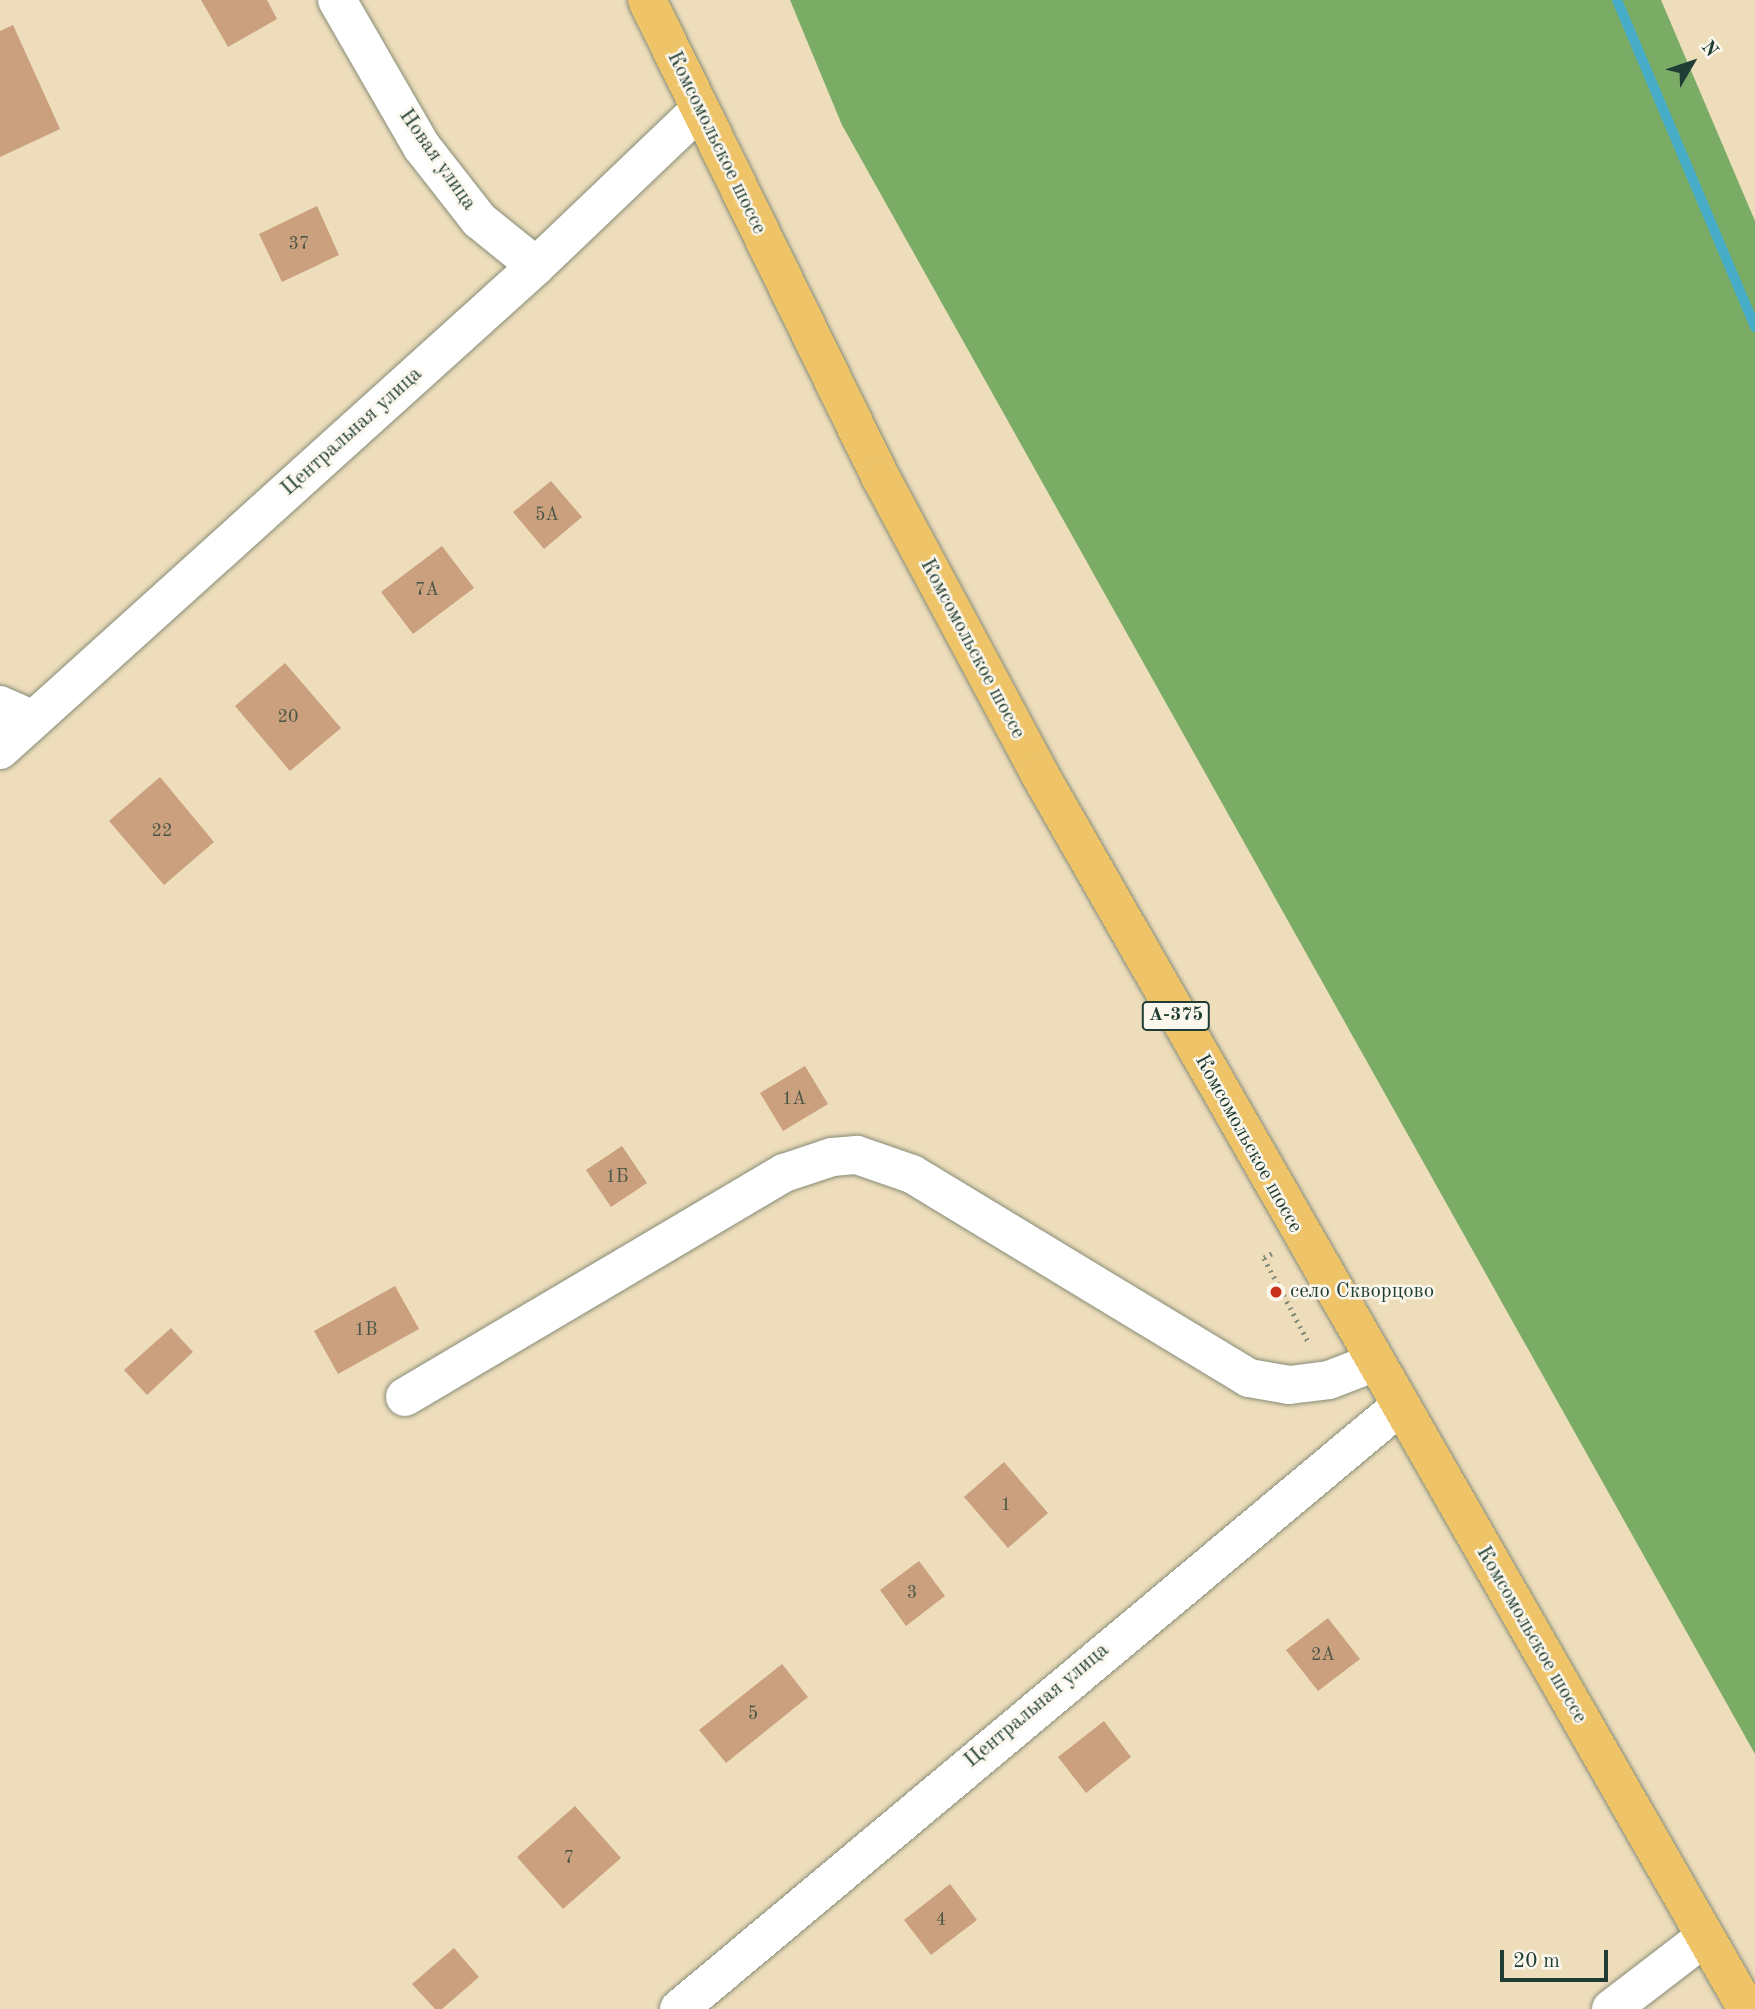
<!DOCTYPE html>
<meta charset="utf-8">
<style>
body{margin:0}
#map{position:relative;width:1755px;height:2009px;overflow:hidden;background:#edb;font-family:"Old Standard TT",serif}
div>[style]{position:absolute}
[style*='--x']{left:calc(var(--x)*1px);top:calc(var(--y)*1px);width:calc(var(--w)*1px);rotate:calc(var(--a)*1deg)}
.forest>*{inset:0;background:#7aac66}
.stream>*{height:10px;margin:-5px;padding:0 5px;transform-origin:5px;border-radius:5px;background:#47acc7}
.building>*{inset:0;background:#caa07e}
.path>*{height:4.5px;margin-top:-2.25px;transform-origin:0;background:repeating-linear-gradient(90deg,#868d78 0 2px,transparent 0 7px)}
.roads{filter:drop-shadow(0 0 2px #868d78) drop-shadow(0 0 2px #868d78)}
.minor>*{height:38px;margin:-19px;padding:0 19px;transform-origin:19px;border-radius:19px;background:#fff}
.highway>*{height:38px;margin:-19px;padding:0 19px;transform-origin:19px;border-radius:19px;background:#efc469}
.dots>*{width:19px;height:19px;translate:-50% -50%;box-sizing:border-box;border:4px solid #fbf7ec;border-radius:50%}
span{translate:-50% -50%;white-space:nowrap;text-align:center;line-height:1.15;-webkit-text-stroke:5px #fbf7ec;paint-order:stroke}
.number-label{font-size:18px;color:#4a5646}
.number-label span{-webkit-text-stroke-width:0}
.shield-label span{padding:2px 5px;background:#fbf7ec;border:2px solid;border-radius:5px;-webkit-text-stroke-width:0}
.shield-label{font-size:19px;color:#1f3d34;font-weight:700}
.street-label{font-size:21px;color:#1f3d34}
.poi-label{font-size:21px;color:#1f3d34}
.left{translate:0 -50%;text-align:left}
.north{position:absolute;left:1657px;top:28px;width:70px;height:70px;-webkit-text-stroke:5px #fbf7ec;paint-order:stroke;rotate:51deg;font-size:19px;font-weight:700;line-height:28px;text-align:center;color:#1f3d34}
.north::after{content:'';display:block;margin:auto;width:24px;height:32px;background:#1f3d34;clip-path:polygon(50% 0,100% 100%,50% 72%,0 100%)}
.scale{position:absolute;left:1500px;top:1950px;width:108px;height:32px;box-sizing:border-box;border:4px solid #1f3d34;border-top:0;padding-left:9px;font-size:21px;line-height:24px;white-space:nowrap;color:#1f3d34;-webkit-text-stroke:5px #fbf7ec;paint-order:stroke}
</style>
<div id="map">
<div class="forest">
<div style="clip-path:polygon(790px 0,1661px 0,1755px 221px,1755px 1754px,842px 125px)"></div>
</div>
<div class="stream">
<div style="--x:1617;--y:0;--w:355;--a:67.1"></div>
</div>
<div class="building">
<div style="clip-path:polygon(201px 0,267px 0,277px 19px,228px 47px)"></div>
<div style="clip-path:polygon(13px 25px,60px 129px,0 157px,0 31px)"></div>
<div style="clip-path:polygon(317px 206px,339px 255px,282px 282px,259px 234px)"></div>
<div style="clip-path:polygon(551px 481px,582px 517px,544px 549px,513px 512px)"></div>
<div style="clip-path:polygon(442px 546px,474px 588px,413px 634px,381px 592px)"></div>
<div style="clip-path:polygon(285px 663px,341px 728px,290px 771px,235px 706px)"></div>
<div style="clip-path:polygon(160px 777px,214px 842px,164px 885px,109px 821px)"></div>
<div style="clip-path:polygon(805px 1066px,828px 1104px,783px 1131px,760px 1093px)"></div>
<div style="clip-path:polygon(622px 1146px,647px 1183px,611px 1207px,586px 1170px)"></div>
<div style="clip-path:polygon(395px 1286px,419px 1329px,338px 1374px,314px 1331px)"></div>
<div style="clip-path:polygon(171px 1328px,193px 1352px,147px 1395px,124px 1370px)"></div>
<div style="clip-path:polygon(1004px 1462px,1048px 1513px,1008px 1548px,964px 1497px)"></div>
<div style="clip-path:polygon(919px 1561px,945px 1596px,906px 1626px,880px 1590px)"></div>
<div style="clip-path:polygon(1328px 1618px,1360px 1659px,1318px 1691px,1286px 1650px)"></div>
<div style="clip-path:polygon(782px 1664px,808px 1697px,726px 1763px,699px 1730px)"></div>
<div style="clip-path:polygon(1104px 1721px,1131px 1757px,1086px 1793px,1058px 1757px)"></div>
<div style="clip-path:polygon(575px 1806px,621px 1858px,563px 1909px,517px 1857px)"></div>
<div style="clip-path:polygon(950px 1884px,977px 1920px,931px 1955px,904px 1920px)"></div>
<div style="clip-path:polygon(454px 1948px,479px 1977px,442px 2009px,435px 2009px,412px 1984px)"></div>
</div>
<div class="path">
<div style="--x:1272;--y:1254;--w:9;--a:153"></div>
<div style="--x:1264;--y:1258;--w:98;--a:62.1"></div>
</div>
<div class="roads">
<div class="minor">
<div style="--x:337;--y:0;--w:170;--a:60"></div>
<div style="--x:422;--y:147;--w:93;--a:52"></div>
<div style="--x:479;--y:220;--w:73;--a:38.9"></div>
<div style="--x:0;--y:705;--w:36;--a:24"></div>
<div style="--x:0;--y:750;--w:722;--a:-42.08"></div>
<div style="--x:536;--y:266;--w:226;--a:-43.7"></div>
<div style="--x:405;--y:1397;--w:440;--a:-30.6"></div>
<div style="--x:784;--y:1173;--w:51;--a:-18.4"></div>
<div style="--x:832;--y:1157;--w:25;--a:-5"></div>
<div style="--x:857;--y:1155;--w:58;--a:19.1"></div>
<div style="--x:912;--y:1174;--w:394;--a:31.2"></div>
<div style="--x:1249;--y:1378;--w:41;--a:9.9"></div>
<div style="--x:1289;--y:1385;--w:40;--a:-7.1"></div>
<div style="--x:1329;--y:1380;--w:47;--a:-21.1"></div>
<div style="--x:679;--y:2009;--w:939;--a:-39.9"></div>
<div style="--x:1611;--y:2009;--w:118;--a:-37.5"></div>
</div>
<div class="highway">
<div style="--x:647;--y:0;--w:530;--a:63.92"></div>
<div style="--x:880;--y:476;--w:337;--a:61.8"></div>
<div style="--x:1039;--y:773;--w:1424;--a:60.2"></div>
</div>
</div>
<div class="dots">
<div style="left:1276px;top:1292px;background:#c8321e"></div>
</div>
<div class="number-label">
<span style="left:299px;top:244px">37</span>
<span style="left:547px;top:515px">5А</span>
<span style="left:427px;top:590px">7А</span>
<span style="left:288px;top:717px">20</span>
<span style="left:162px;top:831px">22</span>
<span style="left:794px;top:1099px">1А</span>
<span style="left:617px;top:1177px">1Б</span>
<span style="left:366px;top:1330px">1В</span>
<span style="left:1006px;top:1505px">1</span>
<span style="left:912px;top:1593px">3</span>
<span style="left:1323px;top:1655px">2А</span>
<span style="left:753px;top:1714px">5</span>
<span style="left:569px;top:1858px">7</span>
<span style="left:941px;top:1920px">4</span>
</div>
<div class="shield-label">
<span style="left:1176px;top:1016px">А-375</span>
</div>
<div class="street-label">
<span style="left:716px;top:143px;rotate:64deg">Комсомольское шоссе</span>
<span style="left:437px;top:160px;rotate:55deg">Новая улица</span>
<span style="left:352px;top:432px;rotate:-42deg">Центральная улица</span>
<span style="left:972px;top:649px;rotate:62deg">Комсомольское шоссе</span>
<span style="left:1248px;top:1144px;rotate:61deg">Комсомольское шоссе</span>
<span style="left:1531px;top:1635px;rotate:60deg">Комсомольское шоссе</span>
<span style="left:1037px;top:1706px;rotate:-40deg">Центральная улица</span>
</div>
<div class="poi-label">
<span class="left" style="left:1290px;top:1292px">село Скворцово</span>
</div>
<div class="north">N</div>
<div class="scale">20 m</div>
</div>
